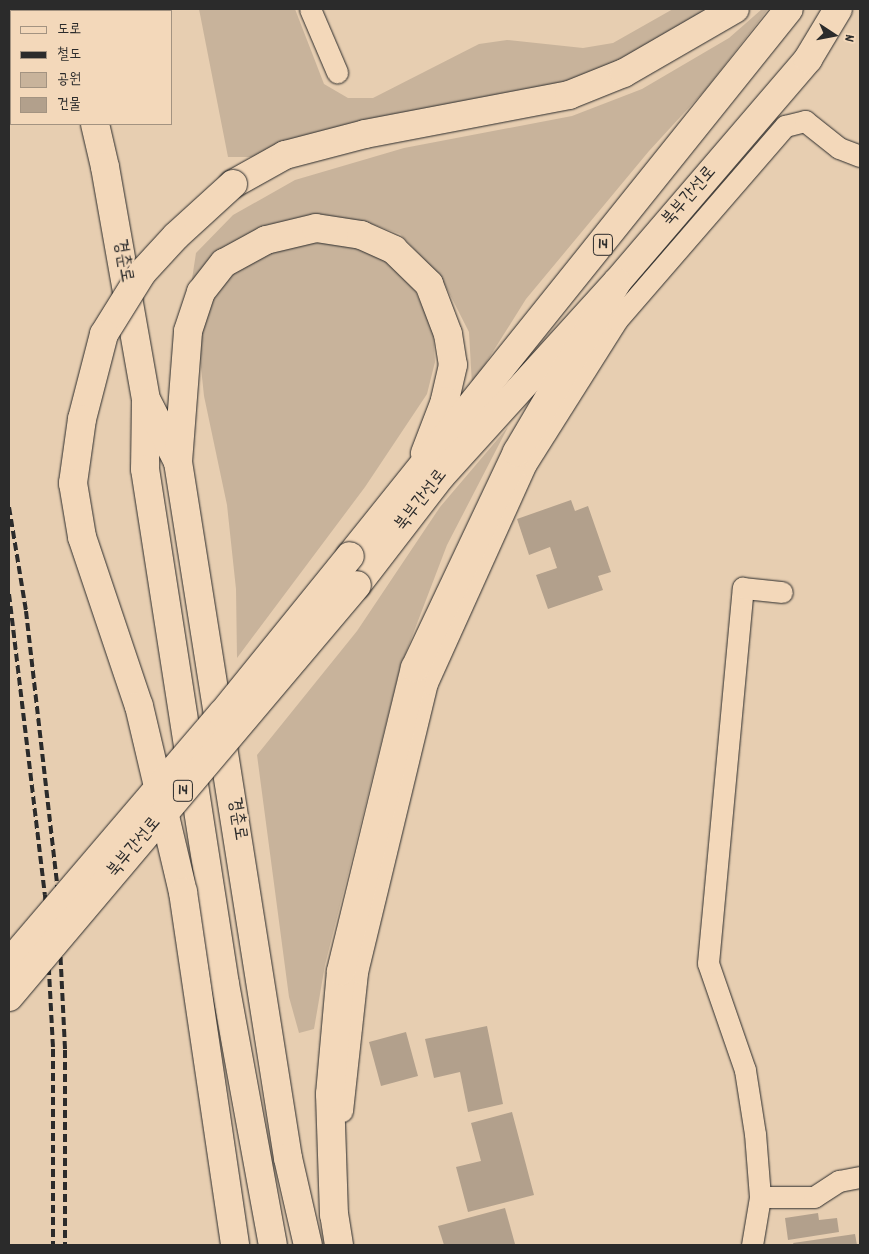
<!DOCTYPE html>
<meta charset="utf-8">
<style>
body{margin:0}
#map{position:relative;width:869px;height:1254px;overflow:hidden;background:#e7ceb1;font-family:Dekko,"Poor Story",sans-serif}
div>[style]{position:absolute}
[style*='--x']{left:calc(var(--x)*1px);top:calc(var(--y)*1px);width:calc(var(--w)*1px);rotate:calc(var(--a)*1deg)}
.green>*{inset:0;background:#c8b39b}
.building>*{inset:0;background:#b2a08c}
.roads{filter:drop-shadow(0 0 1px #2b2b2b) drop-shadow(0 0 1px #2b2b2b)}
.minor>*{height:21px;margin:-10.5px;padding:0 10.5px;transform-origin:10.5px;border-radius:10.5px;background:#f3d8ba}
.major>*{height:28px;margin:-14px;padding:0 14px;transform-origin:14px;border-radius:14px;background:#f3d8ba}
.highway>*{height:28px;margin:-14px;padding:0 14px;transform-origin:14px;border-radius:14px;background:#f3d8ba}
.rail>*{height:4px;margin-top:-2px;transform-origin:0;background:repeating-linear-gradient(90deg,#2b2b2b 0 8px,transparent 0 12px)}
.bridges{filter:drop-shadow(0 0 1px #2b2b2b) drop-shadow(0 0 1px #2b2b2b)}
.highway-bridge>*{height:28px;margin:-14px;padding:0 14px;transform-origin:14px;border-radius:14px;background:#f3d8ba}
span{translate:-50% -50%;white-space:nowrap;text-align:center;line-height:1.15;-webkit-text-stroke:4px #f3d8ba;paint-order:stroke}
.shield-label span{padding:1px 4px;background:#f3d8ba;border:1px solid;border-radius:4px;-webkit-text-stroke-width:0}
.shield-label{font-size:16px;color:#2b2b2b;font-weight:700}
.street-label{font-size:18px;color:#2b2b2b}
.frame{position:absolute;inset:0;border:10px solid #2b2b2b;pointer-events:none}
.legend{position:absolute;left:10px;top:10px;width:162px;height:115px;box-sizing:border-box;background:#f3d8ba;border:1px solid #a39381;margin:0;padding:6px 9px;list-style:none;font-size:15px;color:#2b2b2b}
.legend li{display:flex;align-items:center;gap:10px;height:25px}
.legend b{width:25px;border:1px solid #a39381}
.north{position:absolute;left:809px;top:10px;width:50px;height:50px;-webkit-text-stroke:4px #f3d8ba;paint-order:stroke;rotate:101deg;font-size:14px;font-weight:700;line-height:20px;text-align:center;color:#2b2b2b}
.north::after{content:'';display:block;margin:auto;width:18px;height:22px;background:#2b2b2b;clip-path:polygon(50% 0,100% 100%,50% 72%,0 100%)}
</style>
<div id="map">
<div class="green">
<div style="clip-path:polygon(199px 9px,295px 9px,324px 84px,348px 98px,373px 98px,479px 44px,507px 40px,583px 48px,613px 43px,673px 9px,709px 9px,676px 30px,561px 89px,310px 141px,252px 157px,228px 157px)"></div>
<div style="clip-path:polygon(762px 9px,768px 9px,706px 89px,649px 151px,526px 299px,472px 385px,469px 332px,441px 277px,400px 234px,366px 222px,313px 214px,262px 230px,190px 292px,196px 253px,233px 215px,295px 180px,404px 148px,572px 116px,642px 89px,729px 38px)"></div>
<div style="clip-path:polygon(307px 235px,380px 251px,413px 286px,433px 330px,435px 362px,427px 394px,365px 487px,237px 658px,236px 589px,227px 505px,204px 396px,198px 339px,208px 299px,229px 265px)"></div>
<div style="clip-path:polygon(508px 427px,447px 545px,400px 668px,325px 965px,314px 1029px,299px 1033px,289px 997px,257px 755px,357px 631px,440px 507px)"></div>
</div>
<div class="building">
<div style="clip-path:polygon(571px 500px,575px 511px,588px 506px,611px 572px,598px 576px,603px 590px,548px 609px,536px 575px,557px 568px,550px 547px,529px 555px,517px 519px)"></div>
<div style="clip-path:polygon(487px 1026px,503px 1104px,468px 1112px,460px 1072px,434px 1078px,425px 1039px)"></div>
<div style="clip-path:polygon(406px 1032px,418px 1076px,381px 1086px,369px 1042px)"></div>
<div style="clip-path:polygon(512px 1112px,534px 1195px,468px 1212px,456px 1167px,481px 1161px,471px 1123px)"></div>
<div style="clip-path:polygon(505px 1208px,515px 1244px,444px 1245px,438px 1226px)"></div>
<div style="clip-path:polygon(818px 1213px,819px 1220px,837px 1218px,839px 1232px,788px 1240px,785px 1218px)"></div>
<div style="clip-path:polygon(855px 1234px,857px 1245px,794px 1245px,793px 1243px)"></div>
</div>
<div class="roads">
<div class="minor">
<div style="--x:310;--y:9;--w:69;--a:66.8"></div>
<div style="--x:342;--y:1111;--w:140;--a:-83.8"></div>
<div style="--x:357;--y:972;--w:297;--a:-76.4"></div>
<div style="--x:427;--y:683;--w:240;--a:-65.7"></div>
<div style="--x:526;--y:464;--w:170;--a:-57.7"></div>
<div style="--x:617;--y:320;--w:257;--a:-49.1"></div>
<div style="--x:785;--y:126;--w:21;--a:-14"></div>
<div style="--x:805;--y:121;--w:43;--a:38.5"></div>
<div style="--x:839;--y:148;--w:22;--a:21"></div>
<div style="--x:760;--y:1197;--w:54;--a:0"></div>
<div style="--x:814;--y:1197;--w:30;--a:-33"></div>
<div style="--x:839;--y:1181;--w:21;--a:-11"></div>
<div style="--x:752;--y:1245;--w:49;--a:-80.5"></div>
<div style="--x:760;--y:1197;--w:63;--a:-94.5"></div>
<div style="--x:755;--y:1134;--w:65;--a:-98.9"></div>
<div style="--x:745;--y:1070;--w:113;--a:-109.1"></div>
<div style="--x:708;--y:963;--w:377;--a:-84.7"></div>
<div style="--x:743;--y:588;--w:39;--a:6"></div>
</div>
<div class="major">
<div style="--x:57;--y:9;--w:2;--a:63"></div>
<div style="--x:95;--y:124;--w:44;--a:76.9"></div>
<div style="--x:105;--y:167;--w:237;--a:80"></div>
<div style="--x:146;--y:400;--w:69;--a:90.8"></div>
<div style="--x:145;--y:469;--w:521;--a:81.17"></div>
<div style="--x:225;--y:984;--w:265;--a:79.6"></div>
<div style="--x:148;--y:403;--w:66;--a:63"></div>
<div style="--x:178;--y:462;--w:705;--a:81.02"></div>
<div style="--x:288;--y:1158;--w:89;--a:77.1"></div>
</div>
<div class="highway">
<div style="--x:233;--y:184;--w:60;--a:-29.1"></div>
<div style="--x:285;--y:155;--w:83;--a:-14.7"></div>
<div style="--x:365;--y:134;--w:208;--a:-10.8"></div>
<div style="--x:569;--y:95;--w:59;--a:-21.8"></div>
<div style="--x:624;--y:73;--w:128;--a:-30"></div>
<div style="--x:178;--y:462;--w:131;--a:-85.6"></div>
<div style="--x:188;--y:331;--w:41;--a:-71.6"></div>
<div style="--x:201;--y:292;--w:37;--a:-52"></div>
<div style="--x:224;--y:263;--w:48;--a:-28.7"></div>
<div style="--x:266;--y:240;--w:51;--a:-13.5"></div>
<div style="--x:316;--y:228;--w:46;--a:8.8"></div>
<div style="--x:361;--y:235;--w:36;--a:24"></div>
<div style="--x:394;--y:250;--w:49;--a:44.2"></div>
<div style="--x:429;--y:284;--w:53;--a:69.2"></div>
<div style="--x:448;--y:334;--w:31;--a:81"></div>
<div style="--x:453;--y:365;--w:37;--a:103"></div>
<div style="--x:445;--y:401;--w:56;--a:111"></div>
<div style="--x:350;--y:556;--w:701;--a:-51.25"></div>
<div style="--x:357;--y:585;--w:138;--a:-52.4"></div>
<div style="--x:441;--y:476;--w:262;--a:-47.8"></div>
<div style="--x:617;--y:282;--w:294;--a:-49.4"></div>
<div style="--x:808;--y:59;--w:58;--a:-59"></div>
<div style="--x:339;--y:1245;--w:30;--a:-99"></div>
<div style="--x:334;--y:1215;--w:121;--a:-91.9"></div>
<div style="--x:330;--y:1094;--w:123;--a:-84.9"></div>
<div style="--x:341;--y:971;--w:312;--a:-76.3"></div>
<div style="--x:415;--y:668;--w:239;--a:-64.7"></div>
<div style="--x:517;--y:452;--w:197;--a:-59.5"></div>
</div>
</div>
<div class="rail">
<div style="--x:9;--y:507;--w:105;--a:80.7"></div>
<div style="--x:26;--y:611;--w:276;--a:83.5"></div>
<div style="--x:57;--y:885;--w:165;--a:87.2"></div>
<div style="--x:65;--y:1050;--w:195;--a:90"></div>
<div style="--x:9;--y:594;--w:303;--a:83.2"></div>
<div style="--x:45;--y:895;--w:154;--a:87"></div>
<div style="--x:53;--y:1049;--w:196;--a:90"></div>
</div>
<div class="bridges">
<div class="highway-bridge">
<div style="--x:233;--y:184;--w:77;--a:137.6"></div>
<div style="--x:176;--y:236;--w:50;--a:132.6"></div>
<div style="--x:142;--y:273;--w:72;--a:121.9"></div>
<div style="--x:104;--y:334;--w:88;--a:104.5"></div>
<div style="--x:82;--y:419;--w:65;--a:98"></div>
<div style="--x:73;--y:483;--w:55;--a:80.5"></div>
<div style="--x:82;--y:537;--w:178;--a:71.4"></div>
<div style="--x:139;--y:706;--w:191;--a:76.7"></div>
<div style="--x:183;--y:892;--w:357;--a:81.6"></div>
<div style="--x:9;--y:963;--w:328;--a:-49.5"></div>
<div style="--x:222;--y:714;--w:203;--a:-51"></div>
<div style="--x:9;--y:997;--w:539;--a:-49.81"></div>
</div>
</div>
<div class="shield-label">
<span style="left:603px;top:245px">14</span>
<span style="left:183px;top:791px">14</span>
</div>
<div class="street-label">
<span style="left:690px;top:197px;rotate:-49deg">북부간선로</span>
<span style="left:122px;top:261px;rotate:80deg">경춘로</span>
<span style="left:422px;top:501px;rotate:-52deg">북부간선로</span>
<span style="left:236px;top:819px;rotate:81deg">경춘로</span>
<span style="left:135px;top:848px;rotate:-50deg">북부간선로</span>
</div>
<div class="frame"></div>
<ul class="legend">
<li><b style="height:6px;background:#f3d8ba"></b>도로</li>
<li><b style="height:6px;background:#2b2b2b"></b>철도</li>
<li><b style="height:14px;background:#c8b39b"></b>공원</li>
<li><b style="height:14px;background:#b2a08c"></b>건물</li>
</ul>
<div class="north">N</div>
</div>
